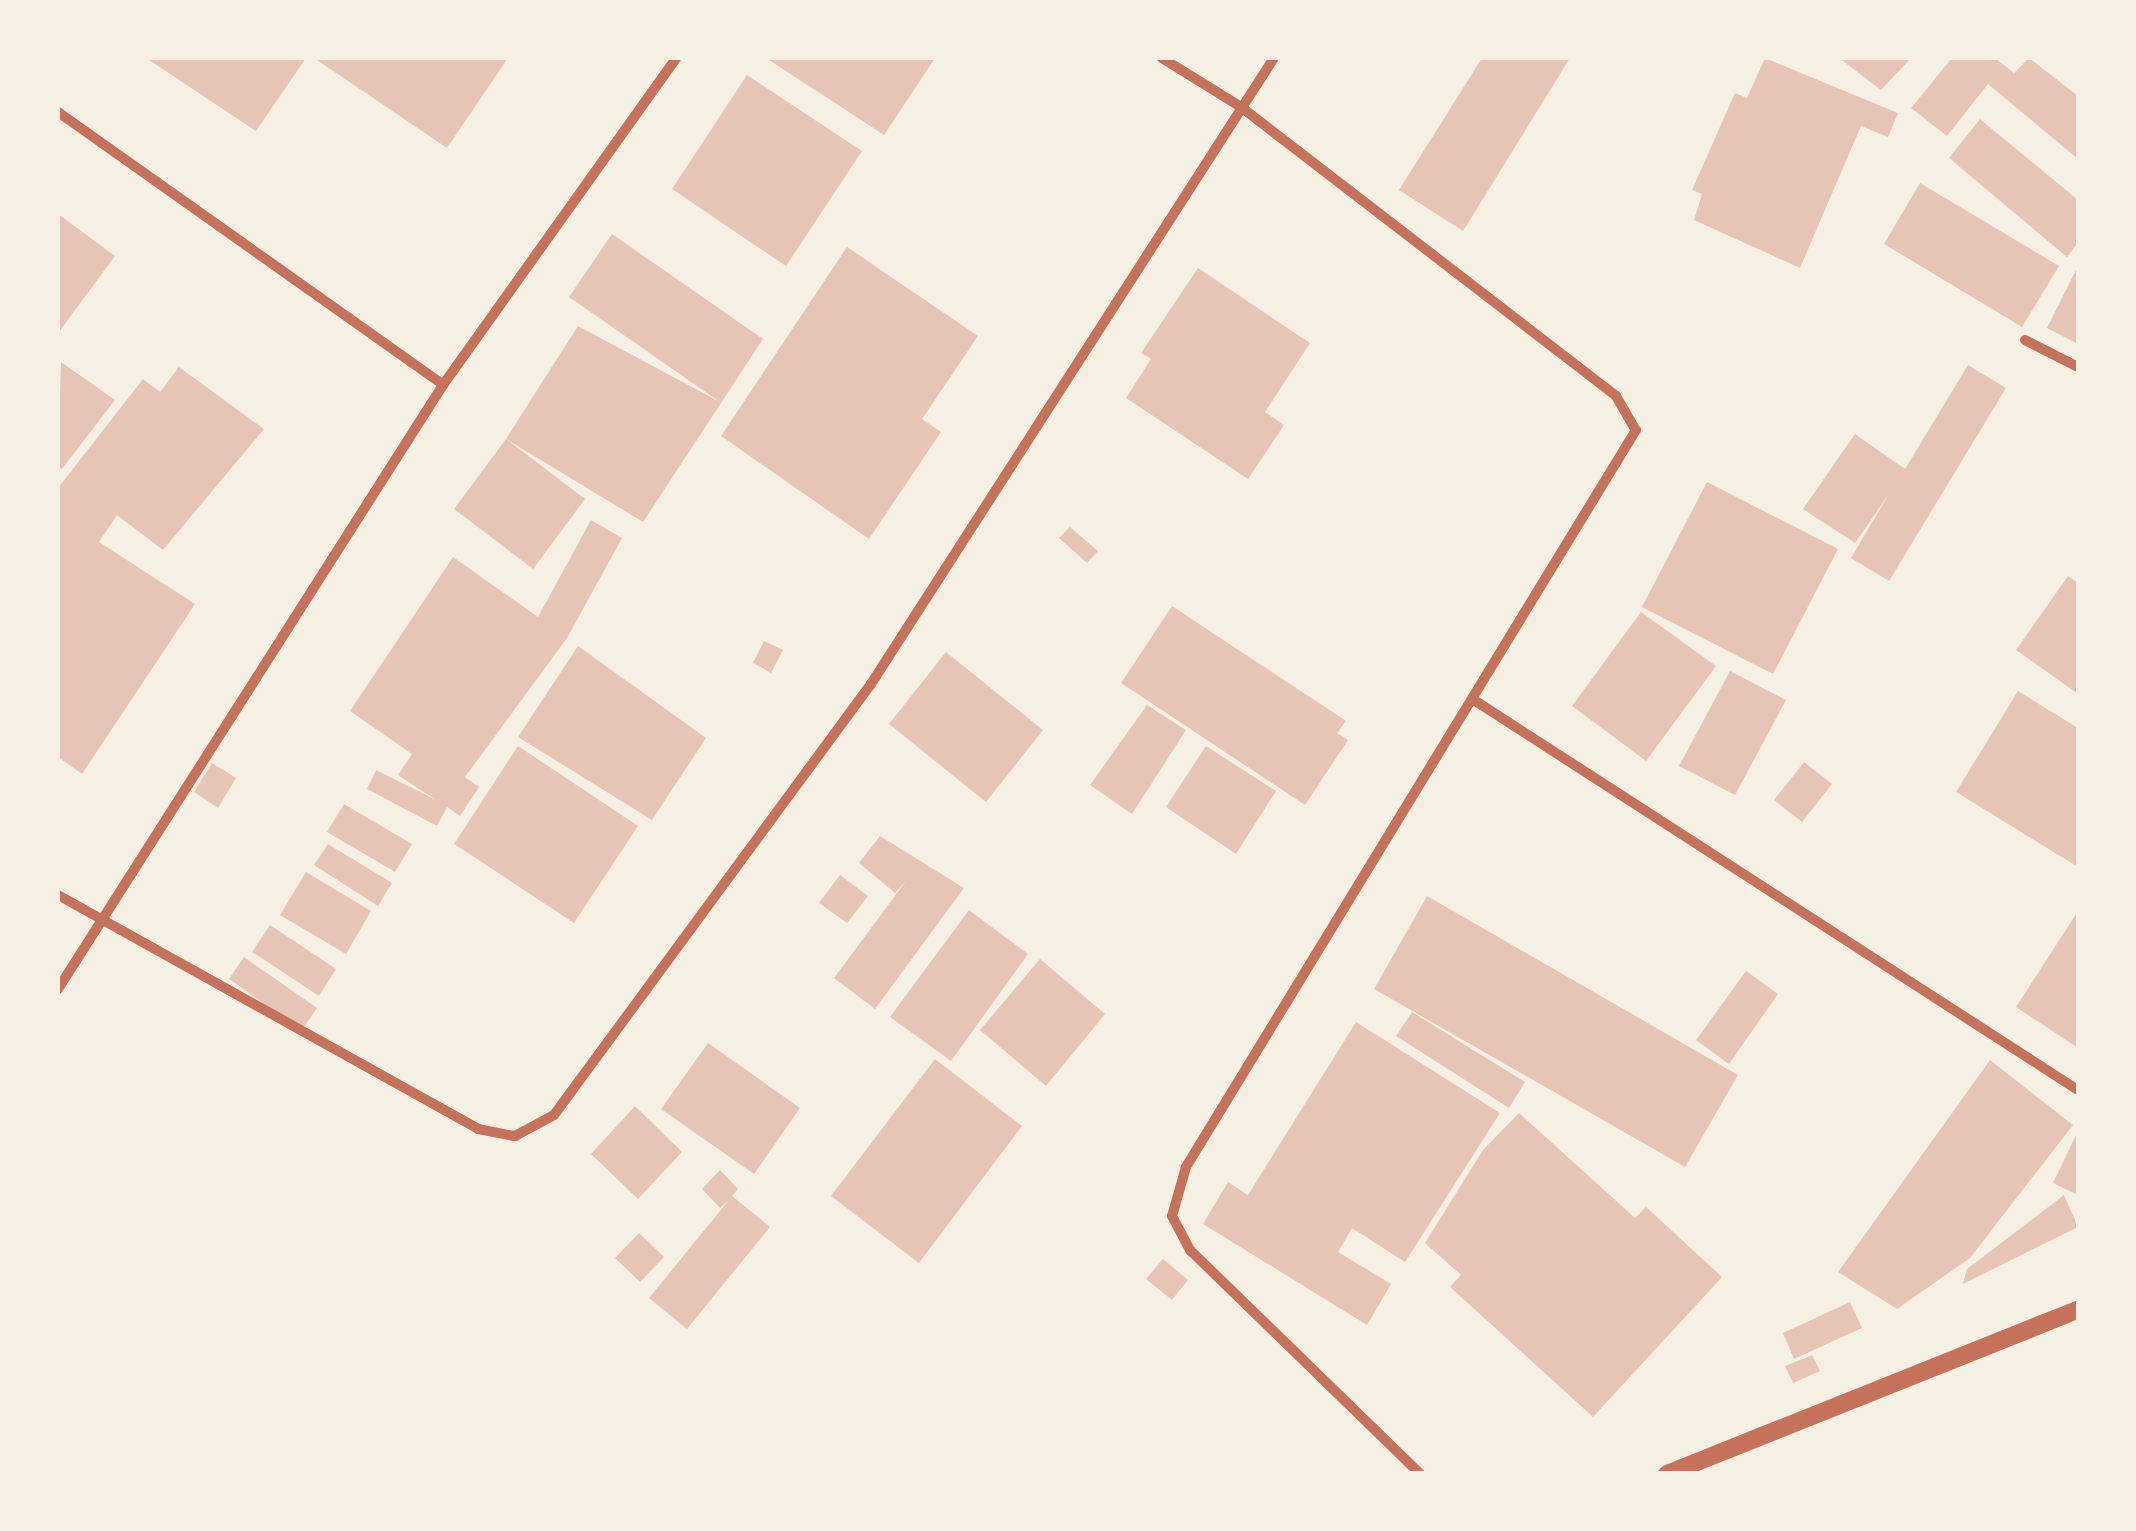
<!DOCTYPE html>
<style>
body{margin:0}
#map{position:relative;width:2136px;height:1531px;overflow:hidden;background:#f6efe4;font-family:"Fira Sans",sans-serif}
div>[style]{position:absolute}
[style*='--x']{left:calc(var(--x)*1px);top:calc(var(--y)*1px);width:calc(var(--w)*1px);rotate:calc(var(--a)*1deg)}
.building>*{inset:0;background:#e6c5b7}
.minor>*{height:10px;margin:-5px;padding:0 5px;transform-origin:5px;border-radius:5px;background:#c5725c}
.tertiary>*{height:18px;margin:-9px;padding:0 9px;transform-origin:9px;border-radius:9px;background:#c5725c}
span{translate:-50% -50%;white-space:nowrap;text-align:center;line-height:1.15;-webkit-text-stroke:9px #f6efe4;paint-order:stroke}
.frame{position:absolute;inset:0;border:60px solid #f6efe4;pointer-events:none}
</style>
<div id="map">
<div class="building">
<div style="clip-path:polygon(146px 58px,306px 58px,256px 131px)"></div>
<div style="clip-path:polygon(314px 58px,508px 58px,447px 148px)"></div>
<div style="clip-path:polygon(766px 58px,935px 58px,884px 135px)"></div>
<div style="clip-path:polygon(1482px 58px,1570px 58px,1463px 231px,1399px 190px)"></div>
<div style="clip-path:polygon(1765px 58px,1898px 113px,1888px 137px,1861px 126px,1800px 268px,1694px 220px,1702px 194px,1692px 190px,1735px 93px,1747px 98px)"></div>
<div style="clip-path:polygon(1839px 58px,1911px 58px,1881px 90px)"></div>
<div style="clip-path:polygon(1952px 58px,1995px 58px,2014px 73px,2029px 58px,2078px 96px,2078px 159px,1988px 84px,1947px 136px,1911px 108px)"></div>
<div style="clip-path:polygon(747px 75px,862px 151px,786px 266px,672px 189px)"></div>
<div style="clip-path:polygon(1980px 119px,2078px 200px,2078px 243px,2067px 257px,1949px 158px)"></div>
<div style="clip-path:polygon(1920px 183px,2059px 266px,2022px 327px,1884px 244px)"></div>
<div style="clip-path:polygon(58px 214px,115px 256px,58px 333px)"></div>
<div style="clip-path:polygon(612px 234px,763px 339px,643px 522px,506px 439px,578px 326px,720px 402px,569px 297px)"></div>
<div style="clip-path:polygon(847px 247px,978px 336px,922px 419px,941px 432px,869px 539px,721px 436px)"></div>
<div style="clip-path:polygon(2078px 266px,2078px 344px,2047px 328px)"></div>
<div style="clip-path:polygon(1198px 268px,1310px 343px,1265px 412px,1284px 425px,1248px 479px,1126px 398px,1151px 359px,1141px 353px)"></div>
<div style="clip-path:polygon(61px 362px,115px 400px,62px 469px,58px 466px)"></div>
<div style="clip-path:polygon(1968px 365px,2006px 388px,1889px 581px,1851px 558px,1889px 494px,1855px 543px,1803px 509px,1855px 434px,1905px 469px)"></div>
<div style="clip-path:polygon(179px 367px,264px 429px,163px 550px,117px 515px,99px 542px,195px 604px,82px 774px,58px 757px,58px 488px,143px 379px,160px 392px)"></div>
<div style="clip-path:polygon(506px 439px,585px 499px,533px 569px,454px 509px)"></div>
<div style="clip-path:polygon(1707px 482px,1838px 549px,1773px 674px,1642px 607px)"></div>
<div style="clip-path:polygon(591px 520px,622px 538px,567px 638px,465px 777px,479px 787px,460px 816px,447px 807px,437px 826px,367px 789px,376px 770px,436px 800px,398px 775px,412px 754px,350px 711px,453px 557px,538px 617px)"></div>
<div style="clip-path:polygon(1070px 527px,1098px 551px,1087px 563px,1059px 538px)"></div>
<div style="clip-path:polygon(2068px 576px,2078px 583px,2078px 694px,2016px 650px)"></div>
<div style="clip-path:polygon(1172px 606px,1346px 721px,1337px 733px,1348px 740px,1305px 805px,1121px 683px)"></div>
<div style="clip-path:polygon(1641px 612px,1716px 666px,1646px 761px,1572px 706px)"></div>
<div style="clip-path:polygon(764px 641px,783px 650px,771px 673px,753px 663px)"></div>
<div style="clip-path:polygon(578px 646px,706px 738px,652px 820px,518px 737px)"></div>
<div style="clip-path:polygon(946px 652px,1043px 730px,986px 802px,889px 724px)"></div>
<div style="clip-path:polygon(1730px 671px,1786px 700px,1735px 795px,1679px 766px)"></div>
<div style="clip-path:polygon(2018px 691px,2078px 728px,2078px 867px,1956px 792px)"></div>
<div style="clip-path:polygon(1147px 705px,1186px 730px,1132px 814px,1090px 785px)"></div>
<div style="clip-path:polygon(518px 746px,638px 826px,574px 923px,454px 844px)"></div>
<div style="clip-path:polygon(1206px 746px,1276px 791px,1236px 854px,1166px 807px)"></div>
<div style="clip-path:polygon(1804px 762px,1832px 784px,1802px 822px,1774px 800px)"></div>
<div style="clip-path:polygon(212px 763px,236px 778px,218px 808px,194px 792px)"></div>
<div style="clip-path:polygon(344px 804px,412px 844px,395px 872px,327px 832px)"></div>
<div style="clip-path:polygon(880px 836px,964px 888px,875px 1009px,834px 978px,906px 881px,895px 893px,859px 863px)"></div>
<div style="clip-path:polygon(328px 844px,392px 883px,378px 906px,314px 865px)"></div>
<div style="clip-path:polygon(306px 872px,371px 911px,346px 954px,280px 915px)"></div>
<div style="clip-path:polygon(840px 875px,868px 896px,847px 923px,819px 903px)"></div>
<div style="clip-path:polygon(1427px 896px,1738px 1075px,1685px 1167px,1374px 989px)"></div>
<div style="clip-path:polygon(969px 910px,1028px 954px,951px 1061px,890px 1017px)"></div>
<div style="clip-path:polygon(2078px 911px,2078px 1048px,2016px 1007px)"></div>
<div style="clip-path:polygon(270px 925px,336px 969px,319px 996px,252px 952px)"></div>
<div style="clip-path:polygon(244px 957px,317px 1008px,302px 1030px,229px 979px)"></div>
<div style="clip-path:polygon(1040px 959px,1105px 1014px,1046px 1086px,980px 1030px)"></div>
<div style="clip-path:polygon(1746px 971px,1778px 994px,1729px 1064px,1696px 1040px)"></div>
<div style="clip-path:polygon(1412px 1012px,1525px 1082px,1509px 1108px,1396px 1036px)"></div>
<div style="clip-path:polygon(1356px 1022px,1500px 1113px,1405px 1262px,1352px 1228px,1338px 1252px,1391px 1284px,1367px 1325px,1203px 1224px,1228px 1182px,1248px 1195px)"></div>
<div style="clip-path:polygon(708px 1043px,800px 1108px,754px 1174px,661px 1109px)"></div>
<div style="clip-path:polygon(935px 1059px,1022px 1126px,919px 1263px,831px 1196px)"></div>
<div style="clip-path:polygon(1990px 1060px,2073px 1125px,1970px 1258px,1897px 1309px,1838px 1272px)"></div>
<div style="clip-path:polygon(635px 1106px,682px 1152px,638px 1199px,591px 1154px)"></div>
<div style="clip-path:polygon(1519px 1113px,1635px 1218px,1646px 1207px,1722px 1277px,1593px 1417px,1450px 1287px,1461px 1275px,1425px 1243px,1483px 1150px)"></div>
<div style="clip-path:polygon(2078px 1131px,2078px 1195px,2053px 1183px)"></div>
<div style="clip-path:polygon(720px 1170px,738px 1189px,732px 1196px,770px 1227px,687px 1329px,649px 1298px,729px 1200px,720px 1208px,702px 1189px)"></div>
<div style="clip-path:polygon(2064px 1195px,2078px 1227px,1963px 1284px,1967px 1269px)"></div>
<div style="clip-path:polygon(639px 1233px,664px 1257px,640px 1282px,615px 1258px)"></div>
<div style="clip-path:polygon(1163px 1259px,1188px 1280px,1172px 1300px,1146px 1279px)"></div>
<div style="clip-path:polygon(1850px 1302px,1862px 1328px,1794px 1359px,1783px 1333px)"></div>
<div style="clip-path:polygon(1812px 1355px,1820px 1371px,1793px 1383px,1785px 1366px)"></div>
</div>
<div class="minor">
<div style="--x:1162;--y:58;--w:93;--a:31.8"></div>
<div style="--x:1241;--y:107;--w:473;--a:37.6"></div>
<div style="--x:1616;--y:396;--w:39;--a:60"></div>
<div style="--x:1636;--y:430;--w:864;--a:121.41"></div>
<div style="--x:1186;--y:1167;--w:51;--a:105.9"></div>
<div style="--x:1172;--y:1216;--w:40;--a:62"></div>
<div style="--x:1191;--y:1251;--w:320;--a:44.2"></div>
<div style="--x:58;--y:112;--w:472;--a:35.3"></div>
<div style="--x:2025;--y:340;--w:59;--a:27"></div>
<div style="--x:1477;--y:702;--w:715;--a:32.85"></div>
<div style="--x:58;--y:895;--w:481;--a:29.1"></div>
<div style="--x:478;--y:1129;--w:38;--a:11"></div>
<div style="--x:515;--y:1136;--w:44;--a:-28.3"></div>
<div style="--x:554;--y:1115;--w:535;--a:-53.67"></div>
<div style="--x:871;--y:684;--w:745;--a:-57.23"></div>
<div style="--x:58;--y:989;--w:716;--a:-57.49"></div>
<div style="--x:443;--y:385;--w:402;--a:-54.5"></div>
</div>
<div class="tertiary">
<div style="--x:1667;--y:1474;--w:443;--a:-21.8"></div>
</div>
<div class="frame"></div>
</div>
